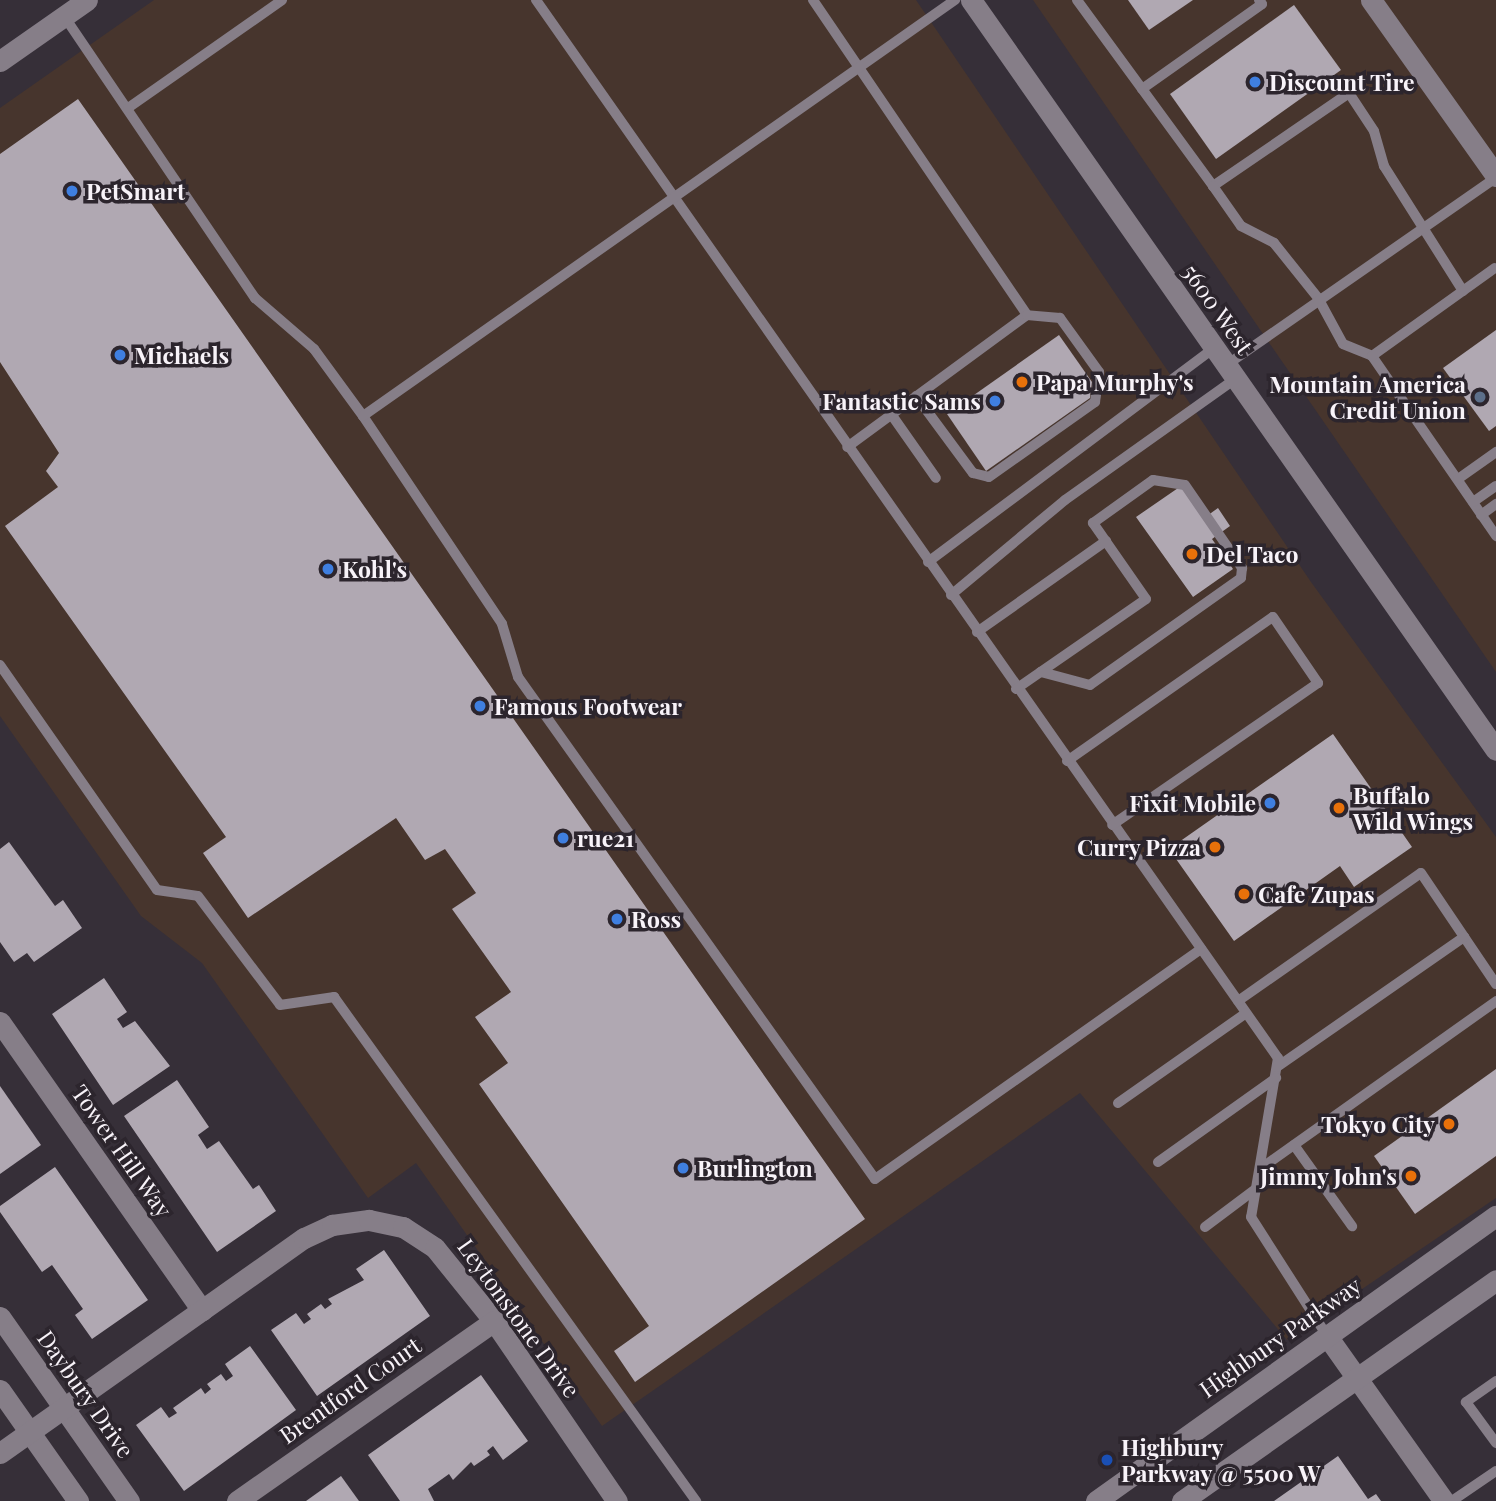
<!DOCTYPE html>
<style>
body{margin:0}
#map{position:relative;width:1496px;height:1501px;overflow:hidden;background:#362f38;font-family:"Playfair Display",serif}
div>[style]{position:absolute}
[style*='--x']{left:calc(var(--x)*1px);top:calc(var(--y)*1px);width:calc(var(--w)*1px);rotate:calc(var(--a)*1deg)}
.commercial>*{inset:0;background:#47352d}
.building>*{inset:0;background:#b0a8b2}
.lane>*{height:10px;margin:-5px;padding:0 5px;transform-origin:5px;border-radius:5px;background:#867e88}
.street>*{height:21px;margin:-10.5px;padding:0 10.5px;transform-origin:10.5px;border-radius:10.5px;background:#867e88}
.secondary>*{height:21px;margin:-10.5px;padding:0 10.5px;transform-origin:10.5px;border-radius:10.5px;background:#867e88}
.dots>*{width:19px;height:19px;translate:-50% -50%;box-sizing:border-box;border:4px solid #2c252d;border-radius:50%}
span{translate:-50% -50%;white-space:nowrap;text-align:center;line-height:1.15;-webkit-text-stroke:7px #2c252d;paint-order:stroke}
.poi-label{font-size:23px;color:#f8f3f9;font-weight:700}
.left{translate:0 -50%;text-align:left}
.right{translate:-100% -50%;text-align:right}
.street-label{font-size:23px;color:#f8f3f9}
</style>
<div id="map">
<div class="commercial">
<div style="clip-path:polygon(154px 0,916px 0,1311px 582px,1496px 837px,1496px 1198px,1287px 1340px,1080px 1093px,602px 1426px,416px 1163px,368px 1198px,202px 963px,141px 916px,0 716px,0 108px)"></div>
<div style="clip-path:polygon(1033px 0,1496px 0,1496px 672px)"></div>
</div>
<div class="building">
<div style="clip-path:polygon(1128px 0,1193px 0,1149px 30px)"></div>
<div style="clip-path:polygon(1294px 5px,1341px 70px,1216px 159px,1170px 94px)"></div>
<div style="clip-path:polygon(78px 99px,865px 1219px,635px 1382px,614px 1351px,649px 1326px,479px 1084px,508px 1063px,475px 1017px,511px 992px,452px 909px,476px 893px,445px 849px,425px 860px,396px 818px,248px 918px,203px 853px,226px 837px,5px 526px,58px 487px,46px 471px,59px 453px,0 362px,0 154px)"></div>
<div style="clip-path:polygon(1496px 330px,1496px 426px,1489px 431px,1443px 368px)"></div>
<div style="clip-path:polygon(1059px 335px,1092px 382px,1090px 398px,986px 471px,947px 414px)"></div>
<div style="clip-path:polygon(1181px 486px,1204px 518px,1218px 508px,1230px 526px,1212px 539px,1233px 569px,1193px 597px,1136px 517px)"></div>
<div style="clip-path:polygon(1333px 734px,1412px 847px,1354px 887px,1340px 866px,1234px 941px,1169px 849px)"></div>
<div style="clip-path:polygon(9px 842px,55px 906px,63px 900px,82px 928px,34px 962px,27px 953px,14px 962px,0 942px,0 849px)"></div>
<div style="clip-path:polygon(104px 978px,127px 1012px,117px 1019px,123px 1028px,135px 1021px,170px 1066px,113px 1105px,52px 1014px)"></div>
<div style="clip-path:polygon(1496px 1069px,1496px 1156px,1415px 1214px,1374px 1156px)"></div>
<div style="clip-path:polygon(177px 1080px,209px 1127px,198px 1135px,207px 1149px,219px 1141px,253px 1189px,259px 1185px,276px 1211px,217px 1252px,124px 1116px)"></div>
<div style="clip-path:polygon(0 1086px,41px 1145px,0 1174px)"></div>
<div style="clip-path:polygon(55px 1167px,148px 1300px,92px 1339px,75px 1315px,83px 1309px,52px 1265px,42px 1272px,0 1212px,0 1206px)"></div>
<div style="clip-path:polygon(384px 1250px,430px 1316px,317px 1396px,271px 1330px,296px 1313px,304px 1324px,311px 1319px,307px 1314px,321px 1304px,325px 1309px,332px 1304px,328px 1299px,364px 1280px,356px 1269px)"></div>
<div style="clip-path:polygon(250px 1346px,296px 1410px,184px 1491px,136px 1425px,161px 1407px,169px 1418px,177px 1413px,173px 1408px,201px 1388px,205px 1394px,211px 1389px,207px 1384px,221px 1374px,226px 1381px,233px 1376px,225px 1364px)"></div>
<div style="clip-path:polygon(481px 1375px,528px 1441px,503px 1460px,493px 1446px,487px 1451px,490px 1455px,474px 1466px,471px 1462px,453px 1480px,449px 1474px,428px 1489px,434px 1501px,400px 1501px,368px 1455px)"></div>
<div style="clip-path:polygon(1338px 1456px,1368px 1499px,1376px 1494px,1381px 1501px,1274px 1501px)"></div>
<div style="clip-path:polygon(341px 1476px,359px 1501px,306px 1501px)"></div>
</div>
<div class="lane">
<div style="--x:536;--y:0;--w:1292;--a:54.96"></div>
<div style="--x:1278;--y:1058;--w:161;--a:99.6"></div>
<div style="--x:1251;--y:1217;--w:141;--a:57.4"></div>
<div style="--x:813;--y:0;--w:381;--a:55.8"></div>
<div style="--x:1027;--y:315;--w:223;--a:143.7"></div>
<div style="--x:1077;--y:0;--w:230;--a:53.8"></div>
<div style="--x:64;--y:16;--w:341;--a:55.9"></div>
<div style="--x:255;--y:298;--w:78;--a:40.8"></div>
<div style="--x:314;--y:349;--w:83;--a:53.8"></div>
<div style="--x:363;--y:416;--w:250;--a:56.2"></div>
<div style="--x:502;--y:624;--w:55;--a:73.2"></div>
<div style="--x:518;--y:677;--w:616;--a:54.58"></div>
<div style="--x:875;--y:1179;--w:399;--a:-35.2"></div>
<div style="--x:1142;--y:89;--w:147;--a:-35.3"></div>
<div style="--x:1262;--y:4;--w:5;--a:-127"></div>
<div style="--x:128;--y:108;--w:188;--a:-35"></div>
<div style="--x:1463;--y:291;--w:148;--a:-122.3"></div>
<div style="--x:1384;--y:166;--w:36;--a:-106"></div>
<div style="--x:1374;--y:131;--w:45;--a:-123.3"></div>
<div style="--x:1349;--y:93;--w:165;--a:145.6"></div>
<div style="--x:1213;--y:186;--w:49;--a:55"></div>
<div style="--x:1241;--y:226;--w:37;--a:27"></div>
<div style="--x:1274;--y:243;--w:70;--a:51.3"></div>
<div style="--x:1318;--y:298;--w:52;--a:61.5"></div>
<div style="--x:1343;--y:344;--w:31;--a:22"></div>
<div style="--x:1372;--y:356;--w:219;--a:55.4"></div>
<div style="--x:1372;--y:356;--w:151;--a:-35.6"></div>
<div style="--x:1225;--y:366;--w:330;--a:-34.8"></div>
<div style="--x:916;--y:396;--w:96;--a:53.5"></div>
<div style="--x:973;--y:473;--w:16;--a:14"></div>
<div style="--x:989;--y:477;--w:130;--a:-35.3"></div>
<div style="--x:1095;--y:402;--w:30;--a:-82"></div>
<div style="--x:1099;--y:372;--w:67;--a:-125.8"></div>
<div style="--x:1060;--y:318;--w:33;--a:-175"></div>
<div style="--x:891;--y:414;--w:78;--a:54.9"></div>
<div style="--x:363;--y:416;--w:724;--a:-35.1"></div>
<div style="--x:1458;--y:479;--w:47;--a:-35.4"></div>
<div style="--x:1473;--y:502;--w:28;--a:-35"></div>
<div style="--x:1481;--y:515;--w:19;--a:-36"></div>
<div style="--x:928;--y:562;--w:356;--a:-36.8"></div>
<div style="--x:951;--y:595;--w:148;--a:-39.8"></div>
<div style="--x:1065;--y:500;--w:209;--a:-35.4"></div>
<div style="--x:977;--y:632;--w:158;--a:-35.2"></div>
<div style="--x:0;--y:665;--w:274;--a:55.1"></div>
<div style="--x:157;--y:890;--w:41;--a:8.3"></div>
<div style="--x:198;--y:896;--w:136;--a:53"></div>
<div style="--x:280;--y:1005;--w:55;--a:-8.4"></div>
<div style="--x:334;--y:997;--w:621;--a:54.31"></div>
<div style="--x:1016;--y:689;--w:158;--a:-34.7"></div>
<div style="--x:1146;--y:599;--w:93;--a:-124.9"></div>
<div style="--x:1093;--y:523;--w:74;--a:-35.6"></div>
<div style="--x:1153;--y:480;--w:32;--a:9"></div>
<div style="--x:1185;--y:485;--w:101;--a:55.5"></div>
<div style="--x:1242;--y:568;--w:10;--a:96"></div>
<div style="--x:1241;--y:578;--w:185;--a:144.7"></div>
<div style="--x:1090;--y:685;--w:51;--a:-165.1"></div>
<div style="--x:1067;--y:761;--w:251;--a:-35"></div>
<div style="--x:1273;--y:617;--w:80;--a:55.7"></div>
<div style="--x:1318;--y:683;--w:250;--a:145.4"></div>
<div style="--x:1238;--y:1001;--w:223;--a:-35"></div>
<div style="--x:1421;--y:873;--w:134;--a:56"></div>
<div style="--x:1277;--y:1067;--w:228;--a:-34.8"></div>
<div style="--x:1118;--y:1103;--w:156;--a:-35.1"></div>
<div style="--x:1294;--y:1145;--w:100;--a:54.4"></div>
<div style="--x:1158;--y:1162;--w:145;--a:-35.4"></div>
<div style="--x:1260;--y:1169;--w:290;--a:-35.4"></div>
<div style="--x:1205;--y:1227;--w:65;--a:-36.9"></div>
<div style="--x:1496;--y:1381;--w:37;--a:145"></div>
<div style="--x:1466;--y:1402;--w:51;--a:53.8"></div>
<div style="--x:1452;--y:1501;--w:53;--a:-34.3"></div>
</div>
<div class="street">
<div style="--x:1371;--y:0;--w:216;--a:54.6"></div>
<div style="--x:0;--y:1022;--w:352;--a:55"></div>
<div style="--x:0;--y:1317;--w:225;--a:55"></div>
<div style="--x:1327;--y:1336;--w:202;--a:54.7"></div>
<div style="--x:0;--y:1390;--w:136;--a:54.9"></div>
<div style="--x:0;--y:1453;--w:372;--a:-35.3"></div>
<div style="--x:304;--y:1238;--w:31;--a:-25"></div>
<div style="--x:332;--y:1225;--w:37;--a:-8"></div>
<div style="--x:369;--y:1220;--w:35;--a:12"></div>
<div style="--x:403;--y:1227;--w:38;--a:33"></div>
<div style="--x:435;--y:1248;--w:94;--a:51.1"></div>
<div style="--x:494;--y:1321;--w:218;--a:55.7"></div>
<div style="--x:237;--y:1501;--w:314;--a:-35"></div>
<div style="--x:1096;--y:1501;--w:491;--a:-35.5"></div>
<div style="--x:1182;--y:1501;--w:384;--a:-35.1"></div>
</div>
<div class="secondary">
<div style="--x:971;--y:0;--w:915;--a:55.01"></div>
<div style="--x:0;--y:61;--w:106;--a:-35"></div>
</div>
<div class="dots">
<div style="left:1255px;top:82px;background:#3f7fe0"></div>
<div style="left:72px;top:191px;background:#3f7fe0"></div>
<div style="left:120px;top:355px;background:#3f7fe0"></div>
<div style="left:1022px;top:382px;background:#e8710a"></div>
<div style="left:1480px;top:397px;background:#5c6f8a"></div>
<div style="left:995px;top:401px;background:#3f7fe0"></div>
<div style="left:1192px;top:554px;background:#e8710a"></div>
<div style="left:328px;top:569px;background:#3f7fe0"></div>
<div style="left:480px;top:706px;background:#3f7fe0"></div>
<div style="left:1270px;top:803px;background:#3f7fe0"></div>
<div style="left:1339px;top:808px;background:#e8710a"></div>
<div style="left:563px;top:838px;background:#3f7fe0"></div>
<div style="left:1215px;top:847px;background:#e8710a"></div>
<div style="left:1244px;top:894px;background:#e8710a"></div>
<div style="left:617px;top:919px;background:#3f7fe0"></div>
<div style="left:1449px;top:1124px;background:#e8710a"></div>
<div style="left:683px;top:1168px;background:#3f7fe0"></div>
<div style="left:1411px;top:1176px;background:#e8710a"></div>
<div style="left:1107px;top:1460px;background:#1a4fb4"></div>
</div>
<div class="poi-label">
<span class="left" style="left:1269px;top:82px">Discount Tire</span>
<span class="left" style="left:86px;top:191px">PetSmart</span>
<span class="left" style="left:134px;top:355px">Michaels</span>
<span class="left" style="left:1036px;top:382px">Papa Murphy's</span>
<span class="right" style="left:1466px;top:397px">Mountain America<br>Credit Union</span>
<span class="right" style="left:981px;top:401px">Fantastic Sams</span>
<span class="left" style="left:1206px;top:554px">Del Taco</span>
<span class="left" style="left:342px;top:569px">Kohl's</span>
<span class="left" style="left:494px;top:706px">Famous Footwear</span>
<span class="left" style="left:1353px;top:808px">Buffalo<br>Wild Wings</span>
<span class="right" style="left:1256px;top:803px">Fixit Mobile</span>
<span class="left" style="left:577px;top:838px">rue21</span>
<span class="right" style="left:1201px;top:847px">Curry Pizza</span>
<span class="left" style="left:1258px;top:894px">Cafe Zupas</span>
<span class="left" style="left:631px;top:919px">Ross</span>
<span class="right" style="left:1435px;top:1124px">Tokyo City</span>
<span class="left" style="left:697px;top:1168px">Burlington</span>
<span class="right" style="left:1397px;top:1176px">Jimmy John's</span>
<span class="left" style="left:1121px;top:1460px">Highbury<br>Parkway @ 5500 W</span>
</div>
<div class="street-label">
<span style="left:1218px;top:309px;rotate:55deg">5600 West</span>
<span style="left:122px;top:1151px;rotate:55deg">Tower Hill Way</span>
<span style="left:519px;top:1318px;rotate:54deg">Leytonstone Drive</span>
<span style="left:1280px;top:1337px;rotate:-35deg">Highbury Parkway</span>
<span style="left:350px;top:1390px;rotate:-35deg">Brentford Court</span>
<span style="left:86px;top:1394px;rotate:55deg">Daybury Drive</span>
</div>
</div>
